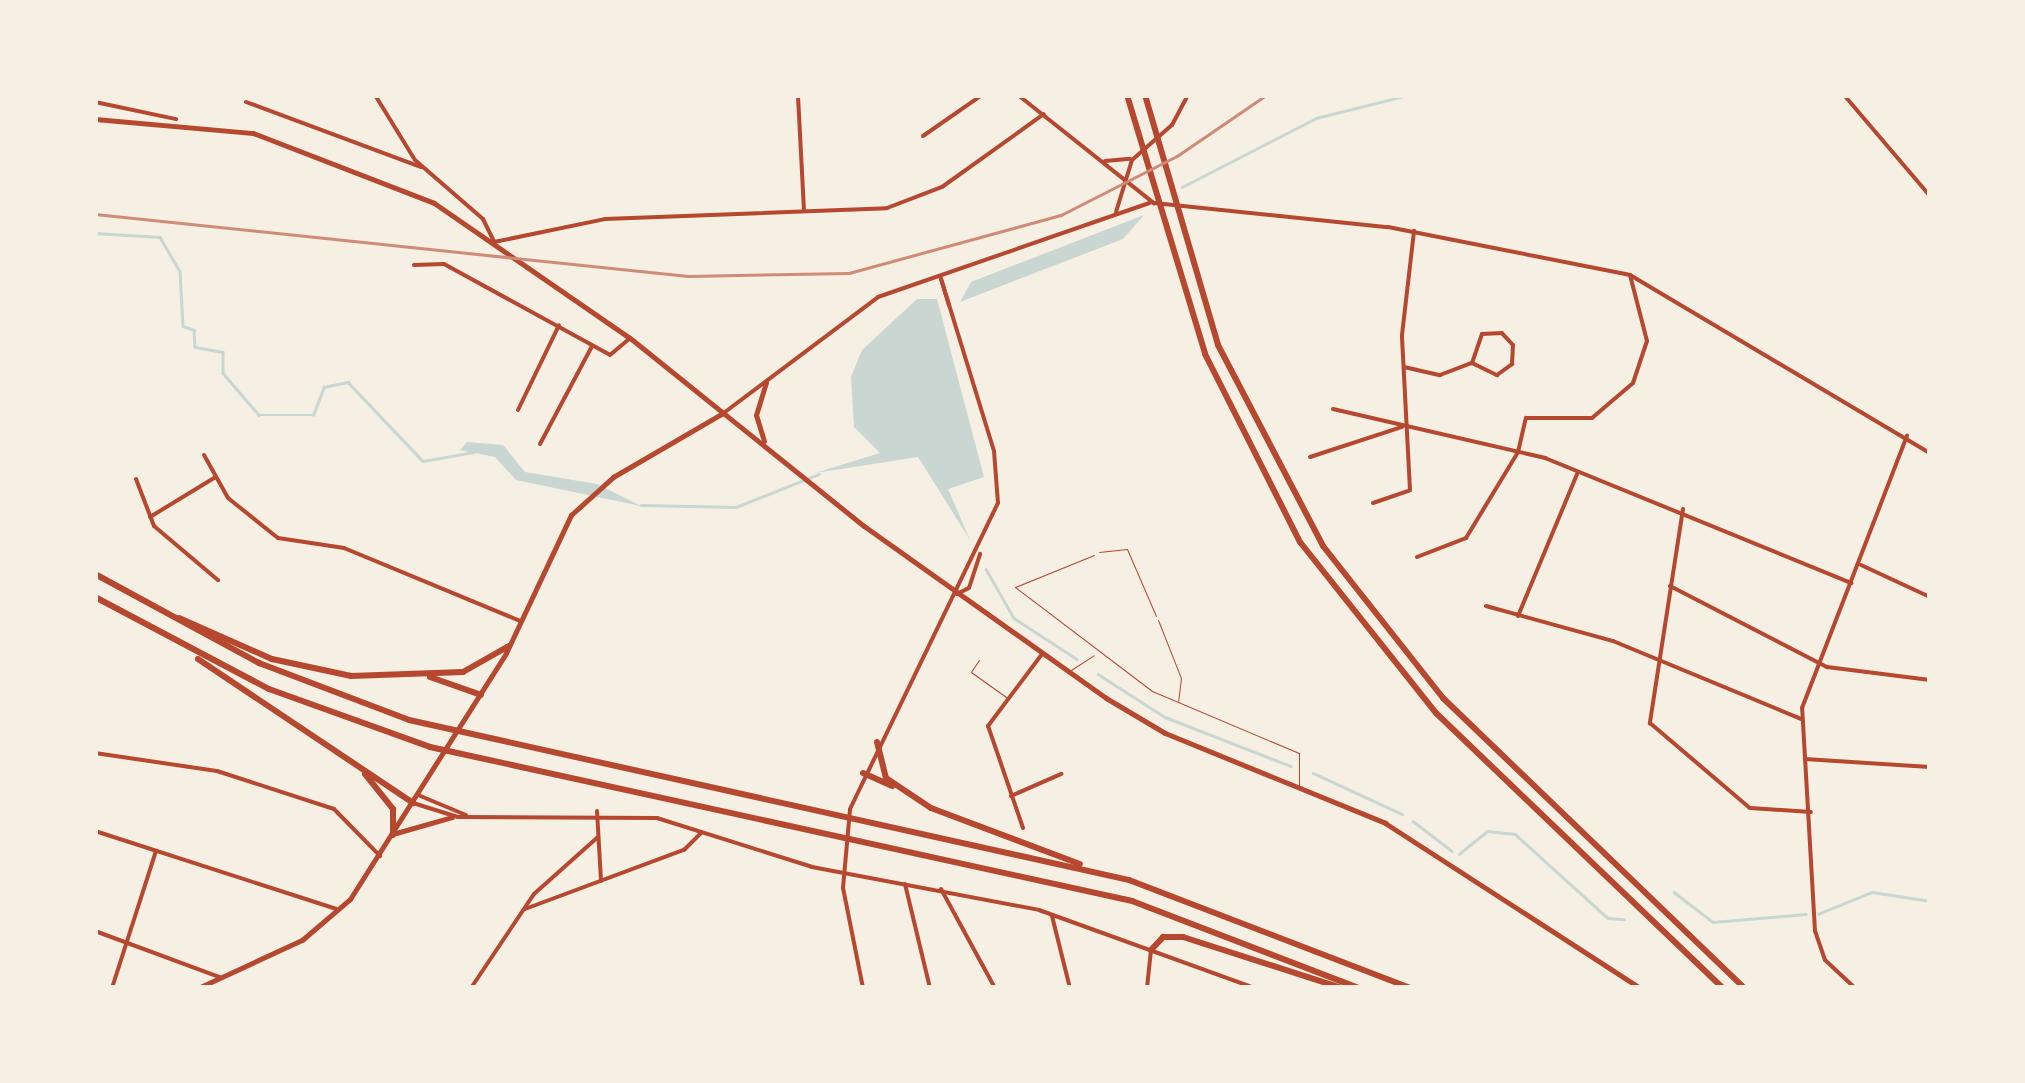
<!DOCTYPE html>
<style>
body{margin:0}
#map{position:relative;width:2025px;height:1083px;overflow:hidden;background:#f6efe4;font-family:Lato,sans-serif}
div>[style]{position:absolute}
[style*='--x']{left:calc(var(--x)*1px);top:calc(var(--y)*1px);width:calc(var(--w)*1px);rotate:calc(var(--a)*1deg)}
.water>*{inset:0;background:#c9d6d2}
.stream>*{height:2.5px;margin:-1.25px;padding:0 1.25px;transform-origin:1.25px;border-radius:1.25px;background:#c9d6d2}
.service>*{height:1px;margin:-0.5px;padding:0 0.5px;transform-origin:0.5px;border-radius:0.5px;background:#b5482f}
.minor>*{height:4px;margin:-2px;padding:0 2px;transform-origin:2px;border-radius:2px;background:#b5482f}
.tertiary>*{height:4px;margin:-2px;padding:0 2px;transform-origin:2px;border-radius:2px;background:#b5482f}
.secondary>*{height:5px;margin:-2.5px;padding:0 2.5px;transform-origin:2.5px;border-radius:2.5px;background:#b5482f}
.primary>*{height:5px;margin:-2.5px;padding:0 2.5px;transform-origin:2.5px;border-radius:2.5px;background:#b5482f}
.motorway>*{height:6px;margin:-3px;padding:0 3px;transform-origin:3px;border-radius:3px;background:#b5482f}
.rail>*{height:2.5px;margin:-1.25px;padding:0 1.25px;transform-origin:1.25px;border-radius:1.25px;background:#cf8b77}
span{translate:-50% -50%;white-space:nowrap;text-align:center;line-height:1.15;-webkit-text-stroke:8px #f6efe4;paint-order:stroke}
.frame{position:absolute;inset:0;border:98px solid #f6efe4;pointer-events:none}
</style>
<div id="map">
<div class="water">
<div style="clip-path:polygon(1144px 215px,1123px 239px,960px 302px,971px 282px)"></div>
<div style="clip-path:polygon(917px 299px,937px 299px,984px 477px,948px 489px,970px 540px,918px 457px,815px 473px,880px 453px,854px 427px,851px 377px,862px 350px)"></div>
<div style="clip-path:polygon(467px 442px,503px 445px,525px 472px,597px 484px,641px 506px,516px 480px,495px 457px,460px 450px)"></div>
</div>
<div class="stream">
<div style="--x:1182;--y:187;--w:151;--a:-27.2"></div>
<div style="--x:1316;--y:118;--w:95;--a:-14"></div>
<div style="--x:95;--y:233;--w:65;--a:3.5"></div>
<div style="--x:160;--y:237;--w:39;--a:60"></div>
<div style="--x:180;--y:271;--w:55;--a:86.9"></div>
<div style="--x:183;--y:326;--w:12;--a:20"></div>
<div style="--x:194;--y:330;--w:17;--a:87"></div>
<div style="--x:195;--y:347;--w:28;--a:10"></div>
<div style="--x:223;--y:352;--w:21;--a:90"></div>
<div style="--x:223;--y:373;--w:55;--a:49.4"></div>
<div style="--x:259;--y:415;--w:54;--a:0"></div>
<div style="--x:313;--y:415;--w:30;--a:-69"></div>
<div style="--x:324;--y:387;--w:25;--a:-12"></div>
<div style="--x:348;--y:382;--w:109;--a:46.5"></div>
<div style="--x:423;--y:461;--w:52;--a:-10"></div>
<div style="--x:641;--y:505;--w:95;--a:1.2"></div>
<div style="--x:736;--y:507;--w:89;--a:-21.7"></div>
<div style="--x:986;--y:569;--w:56;--a:60.3"></div>
<div style="--x:1014;--y:618;--w:75;--a:33.1"></div>
<div style="--x:1098;--y:674;--w:80;--a:32.7"></div>
<div style="--x:1165;--y:717;--w:135;--a:21.3"></div>
<div style="--x:1313;--y:773;--w:98;--a:24.7"></div>
<div style="--x:1413;--y:821;--w:49;--a:37.6"></div>
<div style="--x:1459;--y:854;--w:36;--a:-39"></div>
<div style="--x:1487;--y:831;--w:28;--a:6"></div>
<div style="--x:1515;--y:834;--w:125;--a:42.1"></div>
<div style="--x:1608;--y:918;--w:16;--a:4"></div>
<div style="--x:1674;--y:892;--w:49;--a:37.6"></div>
<div style="--x:1713;--y:922;--w:93;--a:-4.9"></div>
<div style="--x:1818;--y:914;--w:58;--a:-22.2"></div>
<div style="--x:1872;--y:892;--w:59;--a:8.8"></div>
</div>
<div class="service">
<div style="--x:1099;--y:552;--w:28;--a:-6"></div>
<div style="--x:1127;--y:549;--w:73;--a:66.6"></div>
<div style="--x:1094;--y:555;--w:85;--a:157.9"></div>
<div style="--x:1015;--y:587;--w:172;--a:37.2"></div>
<div style="--x:1152;--y:691;--w:160;--a:22.9"></div>
<div style="--x:1299;--y:753;--w:32;--a:90"></div>
<div style="--x:1158;--y:620;--w:62;--a:68.4"></div>
<div style="--x:1181;--y:678;--w:23;--a:97"></div>
<div style="--x:979;--y:660;--w:14;--a:124"></div>
<div style="--x:971;--y:672;--w:43;--a:35.5"></div>
<div style="--x:1071;--y:670;--w:27;--a:-33"></div>
</div>
<div class="minor">
<div style="--x:375;--y:95;--w:76;--a:58.4"></div>
<div style="--x:415;--y:160;--w:90;--a:40.9"></div>
<div style="--x:483;--y:219;--w:25;--a:64"></div>
<div style="--x:494;--y:242;--w:113;--a:-11.7"></div>
<div style="--x:605;--y:219;--w:282;--a:-2.2"></div>
<div style="--x:887;--y:208;--w:59;--a:-20.9"></div>
<div style="--x:942;--y:187;--w:125;--a:-35.6"></div>
<div style="--x:1844;--y:95;--w:133;--a:49.6"></div>
<div style="--x:798;--y:96;--w:115;--a:87"></div>
<div style="--x:95;--y:102;--w:83;--a:11.9"></div>
<div style="--x:246;--y:102;--w:187;--a:20.4"></div>
<div style="--x:923;--y:136;--w:72;--a:-34.8"></div>
<div style="--x:414;--y:265;--w:30;--a:-2"></div>
<div style="--x:444;--y:264;--w:189;--a:28.7"></div>
<div style="--x:610;--y:355;--w:26;--a:-40"></div>
<div style="--x:1404;--y:367;--w:37;--a:13"></div>
<div style="--x:1440;--y:375;--w:34;--a:-21"></div>
<div style="--x:1472;--y:363;--w:28;--a:26"></div>
<div style="--x:1497;--y:375;--w:19;--a:-36"></div>
<div style="--x:1512;--y:364;--w:19;--a:-87"></div>
<div style="--x:1513;--y:345;--w:16;--a:-133"></div>
<div style="--x:1502;--y:333;--w:20;--a:177"></div>
<div style="--x:1482;--y:334;--w:31;--a:109"></div>
<div style="--x:1333;--y:409;--w:218;--a:13"></div>
<div style="--x:1545;--y:458;--w:331;--a:22.2"></div>
<div style="--x:518;--y:410;--w:94;--a:-64.2"></div>
<div style="--x:540;--y:444;--w:111;--a:-62"></div>
<div style="--x:204;--y:455;--w:49;--a:60.8"></div>
<div style="--x:228;--y:498;--w:64;--a:38.7"></div>
<div style="--x:278;--y:538;--w:67;--a:8.6"></div>
<div style="--x:344;--y:548;--w:191;--a:22.5"></div>
<div style="--x:1310;--y:457;--w:97;--a:-18.1"></div>
<div style="--x:136;--y:479;--w:50;--a:69"></div>
<div style="--x:154;--y:526;--w:84;--a:40.2"></div>
<div style="--x:1373;--y:503;--w:39;--a:-19"></div>
<div style="--x:1410;--y:490;--w:155;--a:-93"></div>
<div style="--x:1402;--y:335;--w:105;--a:-83.4"></div>
<div style="--x:1683;--y:509;--w:217;--a:98.8"></div>
<div style="--x:1650;--y:723;--w:131;--a:40.4"></div>
<div style="--x:1750;--y:808;--w:61;--a:3.8"></div>
<div style="--x:150;--y:517;--w:75;--a:-31.4"></div>
<div style="--x:1417;--y:557;--w:53;--a:-21.2"></div>
<div style="--x:1466;--y:538;--w:100;--a:-58.8"></div>
<div style="--x:1518;--y:452;--w:35;--a:-77"></div>
<div style="--x:1526;--y:418;--w:66;--a:0"></div>
<div style="--x:1592;--y:418;--w:54;--a:-40.5"></div>
<div style="--x:1633;--y:383;--w:44;--a:-71.6"></div>
<div style="--x:1647;--y:341;--w:68;--a:-104.4"></div>
<div style="--x:1861;--y:565;--w:76;--a:24.9"></div>
<div style="--x:1670;--y:586;--w:177;--a:27.3"></div>
<div style="--x:1827;--y:667;--w:104;--a:7.2"></div>
<div style="--x:1486;--y:606;--w:132;--a:15.4"></div>
<div style="--x:1613;--y:641;--w:204;--a:22.5"></div>
<div style="--x:1518;--y:616;--w:156;--a:-67.4"></div>
<div style="--x:95;--y:753;--w:123;--a:8.4"></div>
<div style="--x:217;--y:771;--w:123;--a:18"></div>
<div style="--x:334;--y:809;--w:66;--a:45.6"></div>
<div style="--x:1805;--y:759;--w:125;--a:3.7"></div>
<div style="--x:1011;--y:796;--w:55;--a:-23.7"></div>
<div style="--x:597;--y:811;--w:70;--a:86.7"></div>
<div style="--x:1023;--y:828;--w:108;--a:-108.9"></div>
<div style="--x:988;--y:726;--w:90;--a:-53.1"></div>
<div style="--x:95;--y:831;--w:253;--a:17.9"></div>
<div style="--x:905;--y:884;--w:107;--a:76.5"></div>
<div style="--x:941;--y:889;--w:113;--a:61.4"></div>
<div style="--x:525;--y:909;--w:170;--a:-20.4"></div>
<div style="--x:684;--y:850;--w:25;--a:-45"></div>
<div style="--x:1052;--y:916;--w:74;--a:76"></div>
<div style="--x:95;--y:931;--w:135;--a:20.3"></div>
<div style="--x:112;--y:988;--w:144;--a:-72.2"></div>
<div style="--x:471;--y:988;--w:113;--a:-56.2"></div>
<div style="--x:534;--y:894;--w:86;--a:-41.7"></div>
<div style="--x:1147;--y:988;--w:38;--a:-84"></div>
</div>
<div class="tertiary">
<div style="--x:1018;--y:95;--w:174;--a:38.5"></div>
<div style="--x:1154;--y:203;--w:235;--a:5.9"></div>
<div style="--x:1388;--y:227;--w:247;--a:11.2"></div>
<div style="--x:1630;--y:275;--w:349;--a:30.7"></div>
<div style="--x:1105;--y:161;--w:25;--a:-5"></div>
<div style="--x:1116;--y:212;--w:54;--a:-72.9"></div>
<div style="--x:1132;--y:160;--w:53;--a:-41.2"></div>
<div style="--x:1172;--y:125;--w:34;--a:-62"></div>
<div style="--x:941;--y:279;--w:27;--a:73"></div>
<div style="--x:725;--y:412;--w:191;--a:-36.9"></div>
<div style="--x:878;--y:297;--w:288;--a:-19.1"></div>
<div style="--x:957;--y:594;--w:13;--a:-27"></div>
<div style="--x:969;--y:588;--w:36;--a:-72"></div>
<div style="--x:418;--y:795;--w:52;--a:22.6"></div>
<div style="--x:413;--y:803;--w:47;--a:17.3"></div>
<div style="--x:458;--y:817;--w:199;--a:0.3"></div>
<div style="--x:657;--y:818;--w:163;--a:17.5"></div>
<div style="--x:812;--y:867;--w:231;--a:10.7"></div>
<div style="--x:1039;--y:910;--w:229;--a:19.9"></div>
<div style="--x:863;--y:988;--w:102;--a:-101.3"></div>
<div style="--x:843;--y:888;--w:79;--a:-84.9"></div>
<div style="--x:850;--y:809;--w:340;--a:-64.2"></div>
<div style="--x:998;--y:503;--w:52;--a:-94.4"></div>
<div style="--x:994;--y:451;--w:180;--a:-107.1"></div>
<div style="--x:1855;--y:988;--w:41;--a:-137"></div>
<div style="--x:1825;--y:960;--w:31;--a:-109"></div>
<div style="--x:1815;--y:931;--w:223;--a:-93.3"></div>
<div style="--x:1802;--y:708;--w:292;--a:-68.9"></div>
</div>
<div class="secondary">
<div style="--x:396;--y:833;--w:58;--a:-15.9"></div>
<div style="--x:198;--y:988;--w:115;--a:-24.8"></div>
<div style="--x:302;--y:940;--w:63;--a:-40.5"></div>
<div style="--x:350;--y:899;--w:291;--a:-57.6"></div>
<div style="--x:506;--y:653;--w:153;--a:-64.8"></div>
<div style="--x:571;--y:515;--w:57;--a:-42.1"></div>
<div style="--x:613;--y:477;--w:127;--a:-30.2"></div>
</div>
<div class="primary">
<div style="--x:95;--y:119;--w:159;--a:5.1"></div>
<div style="--x:253;--y:133;--w:194;--a:21.1"></div>
<div style="--x:434;--y:203;--w:238;--a:34.6"></div>
<div style="--x:630;--y:338;--w:300;--a:38.8"></div>
<div style="--x:864;--y:526;--w:297;--a:35.4"></div>
<div style="--x:1106;--y:698;--w:69;--a:30.7"></div>
<div style="--x:1165;--y:733;--w:238;--a:22.2"></div>
<div style="--x:1385;--y:823;--w:304;--a:32.9"></div>
<div style="--x:764;--y:441;--w:27;--a:-107"></div>
<div style="--x:756;--y:415;--w:34;--a:-73"></div>
</div>
<div class="motorway">
<div style="--x:1127;--y:95;--w:270;--a:73.2"></div>
<div style="--x:1205;--y:354;--w:211;--a:63.2"></div>
<div style="--x:1300;--y:542;--w:218;--a:51.5"></div>
<div style="--x:1436;--y:713;--w:397;--a:43.8"></div>
<div style="--x:1145;--y:95;--w:260;--a:73.7"></div>
<div style="--x:1218;--y:345;--w:227;--a:62.4"></div>
<div style="--x:1323;--y:546;--w:194;--a:51.7"></div>
<div style="--x:1443;--y:698;--w:418;--a:43.9"></div>
<div style="--x:95;--y:574;--w:187;--a:28.5"></div>
<div style="--x:259;--y:663;--w:160;--a:20.8"></div>
<div style="--x:409;--y:720;--w:738;--a:12.53"></div>
<div style="--x:1129;--y:880;--w:302;--a:21"></div>
<div style="--x:95;--y:597;--w:197;--a:27.9"></div>
<div style="--x:269;--y:689;--w:171;--a:19.8"></div>
<div style="--x:430;--y:747;--w:719;--a:12.37"></div>
<div style="--x:1132;--y:901;--w:243;--a:21"></div>
<div style="--x:179;--y:618;--w:102;--a:23.8"></div>
<div style="--x:272;--y:659;--w:81;--a:12.1"></div>
<div style="--x:351;--y:676;--w:112;--a:-2"></div>
<div style="--x:463;--y:672;--w:53;--a:-29.5"></div>
<div style="--x:198;--y:659;--w:259;--a:33.8"></div>
<div style="--x:430;--y:677;--w:54;--a:19.4"></div>
<div style="--x:877;--y:742;--w:37;--a:76"></div>
<div style="--x:886;--y:778;--w:54;--a:33.7"></div>
<div style="--x:931;--y:808;--w:159;--a:20.6"></div>
<div style="--x:863;--y:773;--w:32;--a:24"></div>
<div style="--x:365;--y:774;--w:45;--a:51.3"></div>
<div style="--x:393;--y:809;--w:26;--a:90"></div>
<div style="--x:1151;--y:950;--w:18;--a:-47"></div>
<div style="--x:1163;--y:937;--w:20;--a:0"></div>
<div style="--x:1183;--y:937;--w:167;--a:17.8"></div>
</div>
<div class="rail">
<div style="--x:95;--y:214;--w:596;--a:5.97"></div>
<div style="--x:688;--y:276;--w:161;--a:-1.1"></div>
<div style="--x:849;--y:273;--w:220;--a:-15.3"></div>
<div style="--x:1061;--y:215;--w:130;--a:-27"></div>
<div style="--x:1177;--y:156;--w:108;--a:-34.4"></div>
</div>
<div class="frame"></div>
</div>
